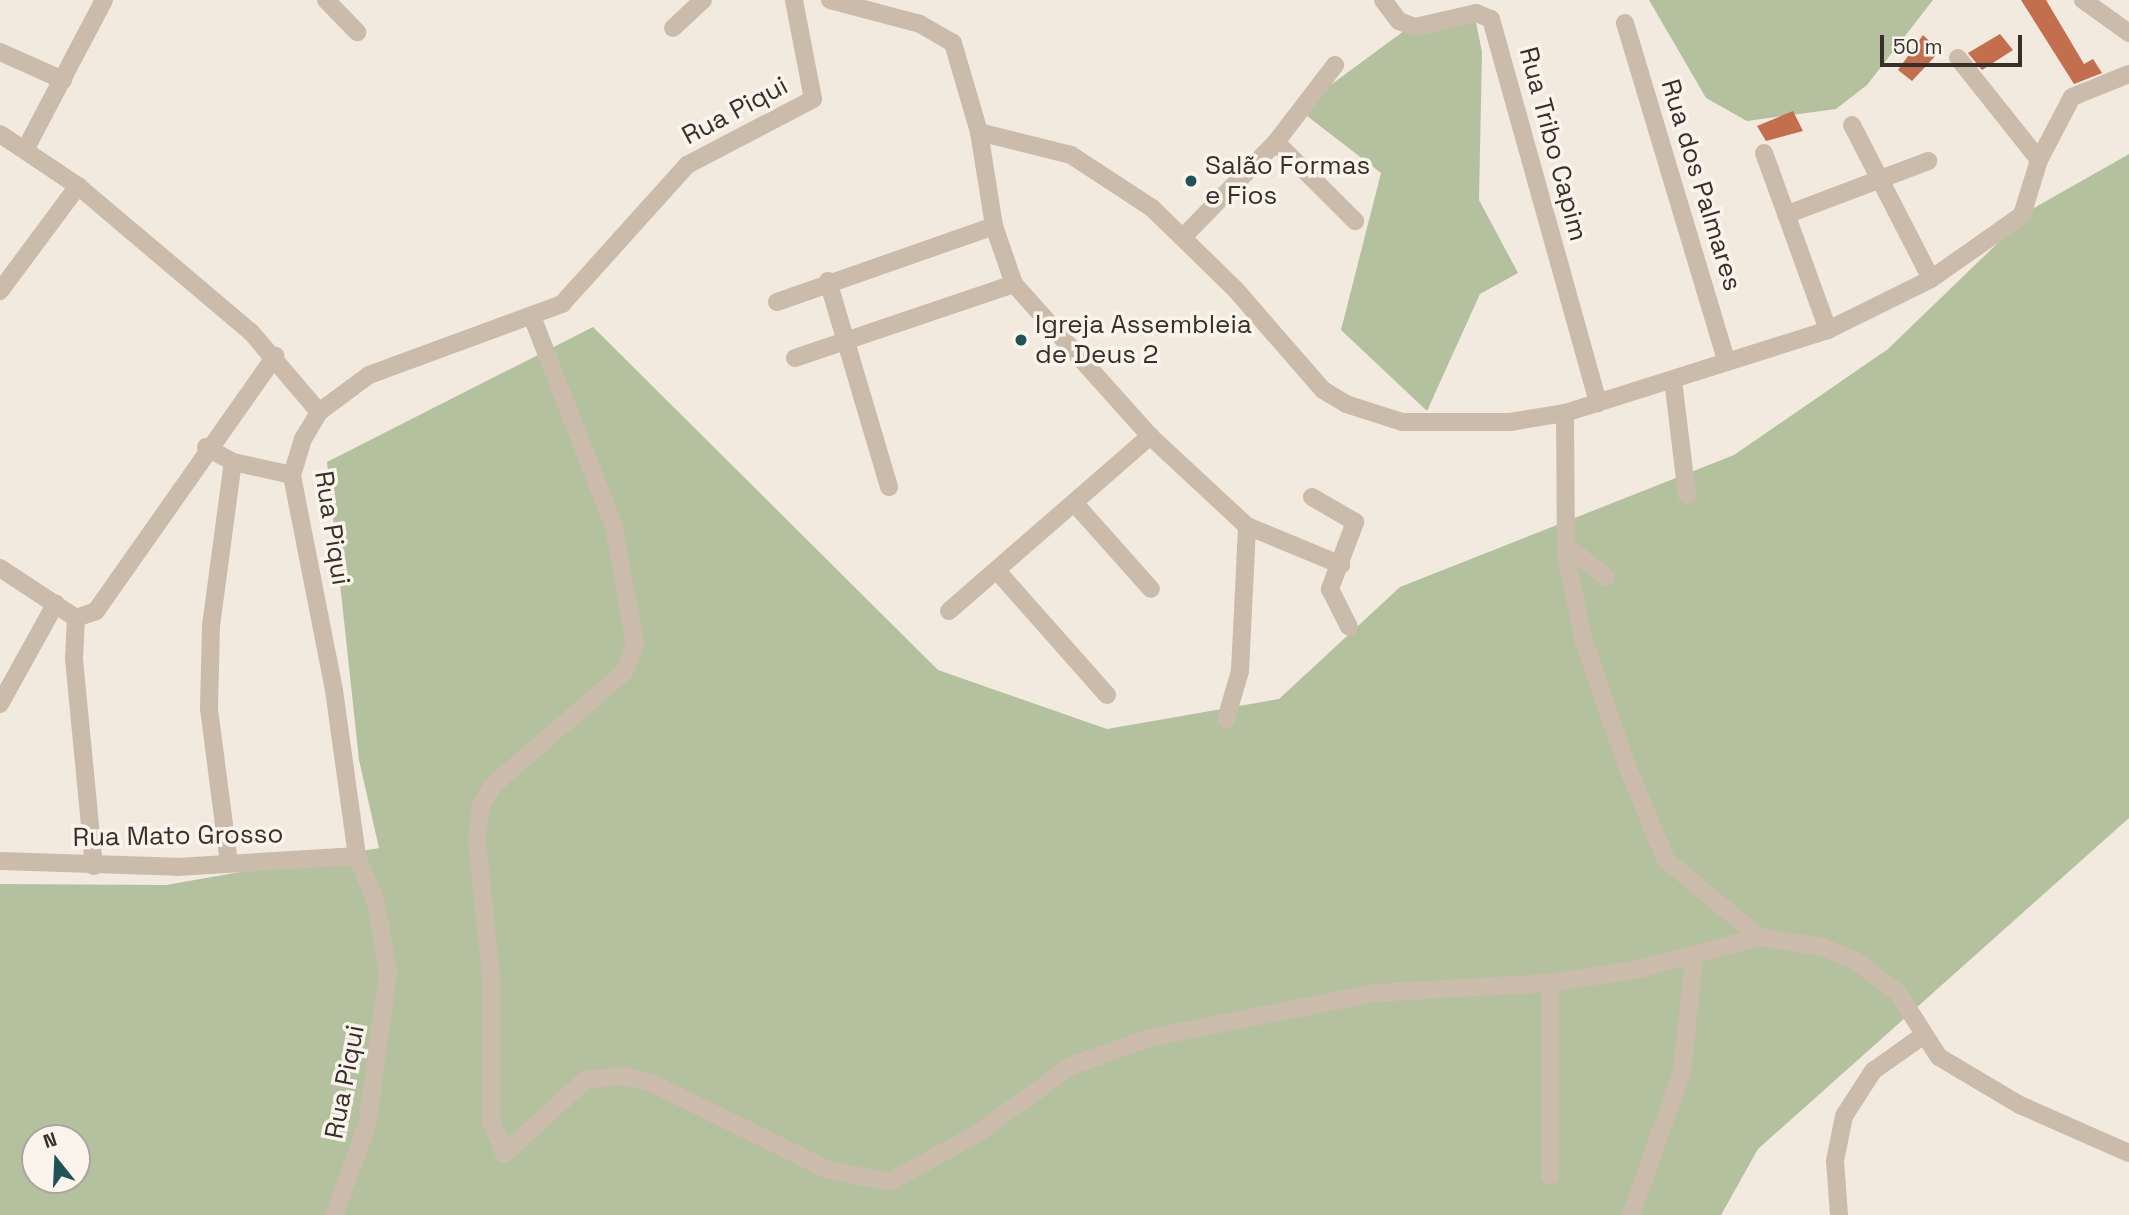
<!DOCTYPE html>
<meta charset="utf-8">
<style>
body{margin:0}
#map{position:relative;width:2129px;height:1215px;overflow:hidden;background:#f2eadf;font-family:"Space Grotesk",sans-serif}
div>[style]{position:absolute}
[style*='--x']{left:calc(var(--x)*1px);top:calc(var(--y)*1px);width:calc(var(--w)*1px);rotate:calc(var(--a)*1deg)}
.green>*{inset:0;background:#b4c19f}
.building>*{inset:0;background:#c36f4d}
.street>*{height:18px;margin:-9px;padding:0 9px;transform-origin:9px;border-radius:9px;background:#cabbab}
.dots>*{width:19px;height:19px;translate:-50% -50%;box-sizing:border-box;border:4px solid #faf4ec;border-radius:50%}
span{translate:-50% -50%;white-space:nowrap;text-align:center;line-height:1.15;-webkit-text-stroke:7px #faf4ec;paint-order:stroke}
.street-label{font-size:26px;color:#382f2a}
.poi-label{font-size:26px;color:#382f2a}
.left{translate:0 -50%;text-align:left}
.north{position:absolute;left:21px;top:1124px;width:70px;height:70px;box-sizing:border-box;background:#faf4ec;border:2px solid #aca59e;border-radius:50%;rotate:342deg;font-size:19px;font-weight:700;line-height:28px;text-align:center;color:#382f2a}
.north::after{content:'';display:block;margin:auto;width:24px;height:32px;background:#205359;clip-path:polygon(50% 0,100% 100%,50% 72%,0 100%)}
.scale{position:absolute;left:1880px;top:35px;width:142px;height:32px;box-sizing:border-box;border:4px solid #382f2a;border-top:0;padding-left:9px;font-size:21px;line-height:24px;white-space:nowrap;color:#382f2a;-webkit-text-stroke:5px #faf4ec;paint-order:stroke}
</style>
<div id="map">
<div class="green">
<div style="clip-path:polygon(1649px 0,1933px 0,1867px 85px,1836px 109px,1747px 121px,1706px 98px)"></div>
<div style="clip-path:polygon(1474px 12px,1482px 52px,1479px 200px,1518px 273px,1480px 294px,1427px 411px,1341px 330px,1381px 173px,1298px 109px,1412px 25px)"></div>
<div style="clip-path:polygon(evenodd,2129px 154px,2129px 818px,1758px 1149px,1721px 1215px,0 1215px,0 884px,166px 885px,379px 848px,359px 760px,327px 462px,593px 327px,938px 670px,1107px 729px,1279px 699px,1400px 587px,1734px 455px,1888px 349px,2034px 208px,2129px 154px,35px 1138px,77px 1138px,77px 1180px,35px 1180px,35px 1138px)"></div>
</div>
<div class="building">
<div style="clip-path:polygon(2021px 0,2046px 0,2084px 64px,2093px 59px,2102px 73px,2074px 84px)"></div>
<div style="clip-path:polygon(2000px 34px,2013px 50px,1982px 70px,1968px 53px)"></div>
<div style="clip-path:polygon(1923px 35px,1940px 51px,1912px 81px,1898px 70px)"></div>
<div style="clip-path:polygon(1793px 111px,1803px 131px,1766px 141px,1757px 126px)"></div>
</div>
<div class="street">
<div style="--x:326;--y:0;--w:45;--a:45.9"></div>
<div style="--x:830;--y:0;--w:93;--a:14.9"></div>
<div style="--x:920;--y:24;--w:38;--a:30"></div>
<div style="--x:953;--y:43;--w:93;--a:73.7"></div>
<div style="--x:979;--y:132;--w:95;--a:80.9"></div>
<div style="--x:994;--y:226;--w:61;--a:71"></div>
<div style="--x:1014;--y:284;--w:204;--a:48.2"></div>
<div style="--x:1150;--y:436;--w:132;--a:42.9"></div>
<div style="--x:1247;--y:526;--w:102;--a:22.5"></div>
<div style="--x:1383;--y:0;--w:26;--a:53"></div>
<div style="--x:1399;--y:21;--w:17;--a:21"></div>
<div style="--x:1415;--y:27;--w:63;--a:-12.9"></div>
<div style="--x:1476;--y:13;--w:16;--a:22"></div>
<div style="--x:1491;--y:19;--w:399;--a:74.4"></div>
<div style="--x:2083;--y:0;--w:57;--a:35.7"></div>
<div style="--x:1625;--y:23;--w:354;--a:73.3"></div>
<div style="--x:673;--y:28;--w:41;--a:-43"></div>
<div style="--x:0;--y:52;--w:69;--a:24"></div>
<div style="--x:1958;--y:58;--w:130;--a:51.5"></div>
<div style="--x:1852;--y:125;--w:173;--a:62.8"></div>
<div style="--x:979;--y:132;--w:95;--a:14"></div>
<div style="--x:1071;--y:155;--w:97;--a:33.2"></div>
<div style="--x:1152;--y:208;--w:117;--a:44.3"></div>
<div style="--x:1236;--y:290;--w:133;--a:49"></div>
<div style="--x:1323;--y:390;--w:27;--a:31"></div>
<div style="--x:1346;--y:404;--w:59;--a:17.8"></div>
<div style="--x:1402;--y:422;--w:108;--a:0"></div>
<div style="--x:1510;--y:422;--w:56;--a:-9.3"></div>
<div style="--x:1565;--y:413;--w:276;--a:-17.5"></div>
<div style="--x:1828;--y:330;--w:115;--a:-26.3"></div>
<div style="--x:1931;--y:279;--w:111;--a:-35.1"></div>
<div style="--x:2022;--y:215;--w:58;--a:-72.8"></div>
<div style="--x:2039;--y:160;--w:71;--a:-62.4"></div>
<div style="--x:2072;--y:97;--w:61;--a:-22"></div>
<div style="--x:0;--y:134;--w:94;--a:33.7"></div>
<div style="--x:78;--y:186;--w:226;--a:40.2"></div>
<div style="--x:251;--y:332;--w:105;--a:49.6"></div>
<div style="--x:1276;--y:142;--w:112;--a:45"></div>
<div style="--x:26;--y:148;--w:167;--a:-62.2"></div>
<div style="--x:1764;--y:153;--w:188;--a:70.1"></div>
<div style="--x:1788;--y:214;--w:150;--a:-20.7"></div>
<div style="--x:1185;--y:235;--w:130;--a:-45.6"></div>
<div style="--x:1276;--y:142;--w:97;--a:-52.5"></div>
<div style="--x:828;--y:281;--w:215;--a:73.5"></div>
<div style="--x:0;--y:291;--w:131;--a:-53.4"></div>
<div style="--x:777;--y:302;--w:230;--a:-19.3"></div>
<div style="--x:533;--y:319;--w:223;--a:68.7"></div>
<div style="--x:614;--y:527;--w:119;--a:79.8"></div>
<div style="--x:635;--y:644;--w:30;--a:111"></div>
<div style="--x:624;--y:672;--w:173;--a:139.2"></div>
<div style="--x:493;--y:785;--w:24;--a:120"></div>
<div style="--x:481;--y:806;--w:35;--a:97"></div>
<div style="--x:477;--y:841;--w:136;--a:84.1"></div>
<div style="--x:491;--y:976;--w:145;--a:90"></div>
<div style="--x:491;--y:1121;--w:35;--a:68"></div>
<div style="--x:504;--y:1154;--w:110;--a:-42.4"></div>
<div style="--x:585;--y:1080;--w:39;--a:-6"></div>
<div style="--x:624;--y:1076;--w:31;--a:15"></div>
<div style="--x:654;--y:1084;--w:194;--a:26.3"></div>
<div style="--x:828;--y:1170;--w:62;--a:11.1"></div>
<div style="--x:889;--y:1182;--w:98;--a:-28.7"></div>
<div style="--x:975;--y:1135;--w:118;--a:-35.7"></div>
<div style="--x:1071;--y:1066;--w:83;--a:-19.7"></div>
<div style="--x:1149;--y:1038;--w:230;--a:-11.3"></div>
<div style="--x:1375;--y:993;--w:175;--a:-3.3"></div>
<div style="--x:1550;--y:983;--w:90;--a:-8.9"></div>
<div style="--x:1639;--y:969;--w:124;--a:-14.9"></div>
<div style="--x:1759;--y:937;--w:64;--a:9"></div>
<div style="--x:1822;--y:947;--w:37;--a:22"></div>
<div style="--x:1856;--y:961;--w:53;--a:37.3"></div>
<div style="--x:1898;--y:993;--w:76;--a:57.4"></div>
<div style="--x:1939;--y:1057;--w:94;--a:30.7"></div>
<div style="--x:2020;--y:1105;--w:119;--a:23.8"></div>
<div style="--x:795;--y:358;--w:231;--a:-18.7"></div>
<div style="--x:1673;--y:380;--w:116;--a:83.1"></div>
<div style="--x:1565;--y:413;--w:143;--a:89.6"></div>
<div style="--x:1566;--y:556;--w:88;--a:78.2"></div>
<div style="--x:1584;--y:642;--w:131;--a:70.9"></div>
<div style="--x:1627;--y:766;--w:102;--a:67.5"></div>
<div style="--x:1666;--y:860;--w:121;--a:39.6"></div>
<div style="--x:206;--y:447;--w:31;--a:29"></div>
<div style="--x:233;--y:462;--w:60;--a:12.4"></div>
<div style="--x:1312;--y:497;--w:50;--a:30.2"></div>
<div style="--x:1355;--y:522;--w:72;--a:110.5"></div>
<div style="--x:1330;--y:589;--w:42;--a:63.4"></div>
<div style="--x:1077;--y:506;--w:111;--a:48.3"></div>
<div style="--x:1565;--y:545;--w:52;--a:38"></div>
<div style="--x:0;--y:568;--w:91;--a:33.3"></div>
<div style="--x:76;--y:618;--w:21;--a:-19"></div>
<div style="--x:96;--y:611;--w:312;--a:-54.9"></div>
<div style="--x:999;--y:573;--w:163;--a:48.5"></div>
<div style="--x:949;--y:611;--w:267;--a:-41"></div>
<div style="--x:76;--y:618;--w:41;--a:92.8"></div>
<div style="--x:74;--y:659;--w:208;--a:84.5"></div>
<div style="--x:0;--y:704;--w:115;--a:-61"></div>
<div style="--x:1226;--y:719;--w:50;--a:-73.7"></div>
<div style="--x:1240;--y:671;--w:145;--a:-87.2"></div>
<div style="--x:0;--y:861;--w:177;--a:1.9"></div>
<div style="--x:177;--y:867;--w:180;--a:-3.5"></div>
<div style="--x:229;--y:863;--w:156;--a:-97.4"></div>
<div style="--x:209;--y:708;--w:82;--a:-88.6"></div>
<div style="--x:211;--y:626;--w:165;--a:-82.4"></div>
<div style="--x:1550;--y:983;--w:193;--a:90"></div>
<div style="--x:334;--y:1215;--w:95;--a:-69.7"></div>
<div style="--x:367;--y:1126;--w:154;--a:-82.2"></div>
<div style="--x:388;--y:973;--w:71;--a:-99.7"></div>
<div style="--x:376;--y:903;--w:51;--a:-112"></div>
<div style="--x:357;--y:856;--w:168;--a:-97.9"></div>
<div style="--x:334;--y:690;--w:219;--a:-101.1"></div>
<div style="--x:292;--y:475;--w:38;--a:-73"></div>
<div style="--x:303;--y:439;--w:31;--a:-59"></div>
<div style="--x:319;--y:412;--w:62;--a:-36.5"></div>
<div style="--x:369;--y:375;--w:206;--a:-20.2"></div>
<div style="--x:562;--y:304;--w:187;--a:-48"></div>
<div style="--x:687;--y:165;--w:142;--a:-27.6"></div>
<div style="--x:813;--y:99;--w:101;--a:-100.9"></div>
<div style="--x:1631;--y:1215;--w:152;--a:-70.4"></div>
<div style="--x:1682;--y:1072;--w:116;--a:-84"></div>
<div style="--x:1839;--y:1215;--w:54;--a:-94.2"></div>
<div style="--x:1835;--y:1161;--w:46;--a:-78.7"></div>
<div style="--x:1844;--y:1116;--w:54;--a:-57.2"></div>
<div style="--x:1873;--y:1071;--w:59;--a:-35.3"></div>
</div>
<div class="dots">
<div style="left:1191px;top:181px;background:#205359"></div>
<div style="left:1021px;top:340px;background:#205359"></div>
</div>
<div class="street-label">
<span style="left:735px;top:111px;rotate:-28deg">Rua Piqui</span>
<span style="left:1553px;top:144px;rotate:75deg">Rua Tribo Capim</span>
<span style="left:1701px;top:185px;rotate:73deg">Rua dos Palmares</span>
<span style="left:332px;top:528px;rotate:81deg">Rua Piqui</span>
<span style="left:178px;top:836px;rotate:-1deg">Rua Mato Grosso</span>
<span style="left:345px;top:1082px;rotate:-79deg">Rua Piqui</span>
</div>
<div class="poi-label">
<span class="left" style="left:1205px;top:181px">Salão Formas<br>e Fios</span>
<span class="left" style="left:1035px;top:340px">Igreja Assembleia<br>de Deus 2</span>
</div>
<div class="north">N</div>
<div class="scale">50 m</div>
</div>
